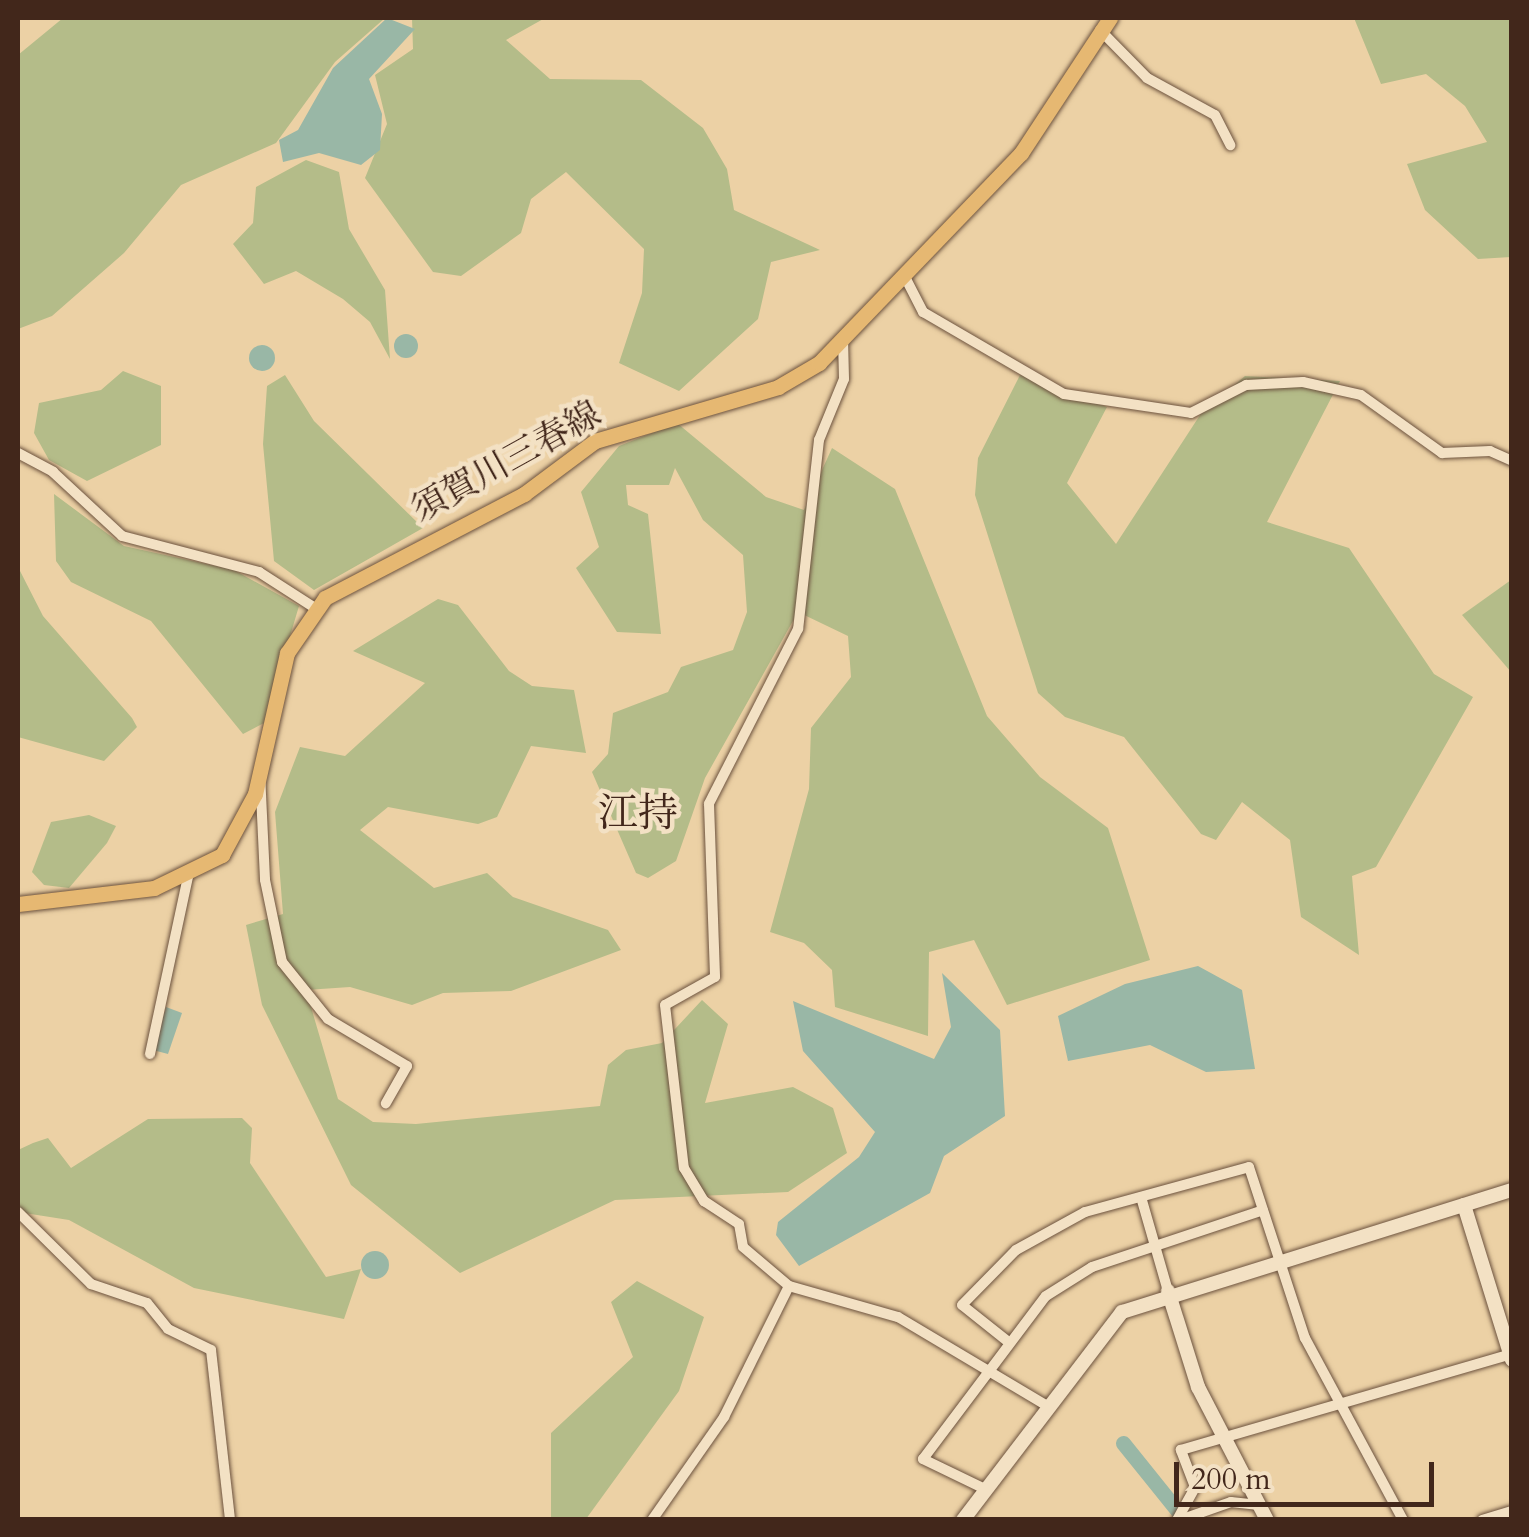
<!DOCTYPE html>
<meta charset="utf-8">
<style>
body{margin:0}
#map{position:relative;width:1529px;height:1537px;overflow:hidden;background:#ecd1a5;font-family:Cardo,"Noto Serif JP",serif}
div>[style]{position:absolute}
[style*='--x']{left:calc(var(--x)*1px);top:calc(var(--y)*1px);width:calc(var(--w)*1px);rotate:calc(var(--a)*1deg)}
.green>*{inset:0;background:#b4bc89}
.water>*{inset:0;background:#99b7a6}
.round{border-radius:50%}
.river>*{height:15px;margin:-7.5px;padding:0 7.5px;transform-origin:7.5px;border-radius:7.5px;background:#99b7a6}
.roads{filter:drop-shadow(0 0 2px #6c523e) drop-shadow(0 0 2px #6c523e)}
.street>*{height:10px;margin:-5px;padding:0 5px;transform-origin:5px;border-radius:5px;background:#f3e1c4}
.secondary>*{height:14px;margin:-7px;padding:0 7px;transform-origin:7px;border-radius:7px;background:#f3e1c4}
.primary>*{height:15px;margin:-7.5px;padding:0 7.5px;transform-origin:7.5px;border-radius:7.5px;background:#e6b872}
span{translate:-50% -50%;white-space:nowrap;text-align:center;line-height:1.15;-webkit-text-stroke:9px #f3e1c4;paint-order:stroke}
.street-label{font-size:35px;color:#42271b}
.quarter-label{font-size:40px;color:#42271b}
.frame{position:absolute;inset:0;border:20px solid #42271b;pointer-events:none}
.scale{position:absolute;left:1174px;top:1462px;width:260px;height:45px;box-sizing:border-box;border:5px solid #42271b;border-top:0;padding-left:12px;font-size:30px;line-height:35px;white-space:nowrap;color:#42271b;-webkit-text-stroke:8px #f3e1c4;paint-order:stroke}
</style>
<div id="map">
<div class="green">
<div style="clip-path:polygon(63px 18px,385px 18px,335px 62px,276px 143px,181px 185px,124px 253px,52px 316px,18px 329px,18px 55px)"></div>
<div style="clip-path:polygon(412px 18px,545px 18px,506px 40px,550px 79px,641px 80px,703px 128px,727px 169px,734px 210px,820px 250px,771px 262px,758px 319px,679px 391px,619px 363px,642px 293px,644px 249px,566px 172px,531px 199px,521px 233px,461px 276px,433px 272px,365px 178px,387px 124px,375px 75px,413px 49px)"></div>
<div style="clip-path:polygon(1354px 18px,1511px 18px,1511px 257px,1478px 259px,1425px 210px,1407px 164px,1487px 142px,1465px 106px,1426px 74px,1381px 84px)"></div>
<div style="clip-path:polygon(306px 160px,339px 172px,349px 229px,385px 290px,390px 359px,370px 322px,343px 299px,296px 271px,264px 284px,233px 244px,253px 223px,256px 187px)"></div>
<div style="clip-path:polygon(123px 371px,161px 386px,161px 445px,87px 481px,49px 460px,34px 433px,39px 403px,101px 390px)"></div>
<div style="clip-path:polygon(285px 375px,314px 421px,423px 528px,314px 590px,274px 561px,263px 444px,267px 386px)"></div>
<div style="clip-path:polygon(1020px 375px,1107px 407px,1067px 483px,1116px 544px,1202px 412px,1245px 376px,1340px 381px,1267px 522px,1349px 548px,1434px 674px,1473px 697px,1376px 867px,1352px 876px,1359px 955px,1301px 917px,1290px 840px,1242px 802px,1216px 840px,1201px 834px,1124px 737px,1065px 717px,1038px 693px,975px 495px,978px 458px)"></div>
<div style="clip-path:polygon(677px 423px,766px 497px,804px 510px,832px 448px,895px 489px,987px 716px,1040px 777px,1108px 828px,1150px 960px,1007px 1005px,974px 940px,929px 952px,928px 1036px,835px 1007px,832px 970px,804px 943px,770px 932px,809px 789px,811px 728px,851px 677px,848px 636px,798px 612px,705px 778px,676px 861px,648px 878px,636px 873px,592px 772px,608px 754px,613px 713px,668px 692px,681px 667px,733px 650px,747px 612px,743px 555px,703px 520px,675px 468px,669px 485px,626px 485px,628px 505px,648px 514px,661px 634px,617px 632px,576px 568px,599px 547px,581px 492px,619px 446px)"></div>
<div style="clip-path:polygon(54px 494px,124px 546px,234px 570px,299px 606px,264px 723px,243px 734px,151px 621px,71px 582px,56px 561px)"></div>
<div style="clip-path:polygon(18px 567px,43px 616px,132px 718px,137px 727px,104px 761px,18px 737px)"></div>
<div style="clip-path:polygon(1511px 580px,1511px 672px,1462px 615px)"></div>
<div style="clip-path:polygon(438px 599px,458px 605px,509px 671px,532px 686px,574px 690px,586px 753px,531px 746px,497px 817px,478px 824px,388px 807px,360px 830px,434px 888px,487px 873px,513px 897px,608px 930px,621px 950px,511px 991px,443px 993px,412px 1005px,350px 987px,306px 990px,338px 1099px,373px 1122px,416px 1124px,600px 1106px,608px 1065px,626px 1050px,662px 1043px,702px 1000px,728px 1024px,705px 1103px,793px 1087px,833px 1108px,847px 1153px,788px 1192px,615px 1200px,460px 1273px,351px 1185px,262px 1005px,246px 925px,283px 914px,275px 812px,300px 747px,345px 756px,425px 683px,353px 651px)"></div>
<div style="clip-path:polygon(89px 815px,116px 826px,107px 843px,69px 888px,44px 885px,32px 872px,51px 822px)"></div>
<div style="clip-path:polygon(242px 1118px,252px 1128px,250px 1163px,326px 1277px,361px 1269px,344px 1319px,194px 1288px,69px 1220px,18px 1212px,18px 1150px,33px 1143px,48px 1138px,71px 1168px,148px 1119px)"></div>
<div style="clip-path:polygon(637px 1281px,704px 1317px,679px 1391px,586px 1519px,551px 1519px,551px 1433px,633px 1357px,611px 1302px)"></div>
</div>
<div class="water">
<div style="clip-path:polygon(387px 18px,415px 29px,369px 79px,382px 114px,380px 150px,361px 165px,319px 153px,283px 162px,279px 140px,298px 130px,333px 68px)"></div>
<div class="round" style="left:394px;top:334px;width:24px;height:24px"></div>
<div class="round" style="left:249px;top:345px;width:26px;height:26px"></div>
<div style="clip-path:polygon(1198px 966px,1242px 990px,1255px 1069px,1206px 1072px,1150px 1045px,1068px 1061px,1058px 1016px,1125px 984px)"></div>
<div style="clip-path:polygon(942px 973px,1000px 1030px,1005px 1116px,944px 1156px,930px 1193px,799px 1266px,776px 1235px,778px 1222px,859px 1157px,875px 1132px,803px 1051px,793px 1001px,934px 1059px,951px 1027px)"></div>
<div style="clip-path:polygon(166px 1007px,182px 1013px,168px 1054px,153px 1050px)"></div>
<div class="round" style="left:361px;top:1251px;width:28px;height:28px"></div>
</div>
<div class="river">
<div style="--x:1123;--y:1443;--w:99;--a:51.2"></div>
</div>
<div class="roads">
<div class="street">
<div style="--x:1100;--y:30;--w:67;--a:45.6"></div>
<div style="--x:1147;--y:78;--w:77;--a:28.6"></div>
<div style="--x:1215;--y:115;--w:34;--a:63"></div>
<div style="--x:904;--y:275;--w:42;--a:62.8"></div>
<div style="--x:923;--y:312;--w:163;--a:30.2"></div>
<div style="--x:1064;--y:394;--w:128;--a:8.5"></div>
<div style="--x:1191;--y:413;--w:62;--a:-27"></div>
<div style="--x:1246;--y:385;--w:57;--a:-3"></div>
<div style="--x:1303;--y:382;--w:59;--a:12.6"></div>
<div style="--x:1361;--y:395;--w:100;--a:35.6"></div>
<div style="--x:1442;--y:453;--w:48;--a:-2.4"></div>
<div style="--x:1490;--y:451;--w:24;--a:24"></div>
<div style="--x:843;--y:338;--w:41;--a:88.6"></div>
<div style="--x:844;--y:379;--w:66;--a:112.3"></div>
<div style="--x:819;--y:440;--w:190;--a:96.3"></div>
<div style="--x:798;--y:629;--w:196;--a:117"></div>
<div style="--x:709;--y:804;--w:173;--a:88"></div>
<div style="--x:715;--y:977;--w:57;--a:150.8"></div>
<div style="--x:665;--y:1005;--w:164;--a:83.4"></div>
<div style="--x:684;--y:1168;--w:39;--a:59"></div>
<div style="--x:704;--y:1201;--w:42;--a:33.3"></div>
<div style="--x:739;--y:1224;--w:23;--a:80"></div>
<div style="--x:743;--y:1247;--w:60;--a:40.3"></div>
<div style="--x:789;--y:1286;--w:113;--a:15.9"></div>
<div style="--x:898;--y:1317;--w:170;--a:30.8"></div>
<div style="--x:18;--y:453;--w:40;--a:28"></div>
<div style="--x:53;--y:472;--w:94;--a:42.8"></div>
<div style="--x:122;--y:536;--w:142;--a:14.7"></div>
<div style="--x:259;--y:572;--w:67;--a:32.7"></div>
<div style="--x:260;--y:773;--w:107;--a:87.3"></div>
<div style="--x:265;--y:880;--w:84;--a:78.3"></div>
<div style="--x:282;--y:962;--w:73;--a:51.1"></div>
<div style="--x:328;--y:1019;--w:92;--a:30.7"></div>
<div style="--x:407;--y:1066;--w:43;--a:119.6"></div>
<div style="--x:150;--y:1054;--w:182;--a:-77.9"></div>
<div style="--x:1141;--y:1197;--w:98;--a:74"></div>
<div style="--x:18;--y:1212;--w:103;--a:44.6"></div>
<div style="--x:91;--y:1284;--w:59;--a:18.7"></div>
<div style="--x:147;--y:1303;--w:33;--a:51"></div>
<div style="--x:168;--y:1329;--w:48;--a:26"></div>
<div style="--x:211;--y:1350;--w:171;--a:83.6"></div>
<div style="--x:1006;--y:1340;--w:56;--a:-141.5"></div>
<div style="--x:962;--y:1305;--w:77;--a:-45.5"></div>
<div style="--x:1016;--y:1250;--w:79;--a:-28.8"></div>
<div style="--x:1085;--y:1212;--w:170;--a:-15.3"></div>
<div style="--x:1249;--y:1167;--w:180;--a:71.9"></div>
<div style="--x:1305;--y:1338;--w:207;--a:61.7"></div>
<div style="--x:985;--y:1489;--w:69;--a:-154.2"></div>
<div style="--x:923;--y:1459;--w:204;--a:-53"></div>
<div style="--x:1046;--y:1296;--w:54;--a:-32.2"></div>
<div style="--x:1092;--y:1267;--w:180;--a:-18.4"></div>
<div style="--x:652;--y:1520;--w:126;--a:-55"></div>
<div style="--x:724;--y:1417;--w:146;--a:-63.6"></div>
<div style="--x:1177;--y:1520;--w:38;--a:-61"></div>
<div style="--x:1195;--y:1487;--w:40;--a:-111"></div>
<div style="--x:1181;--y:1450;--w:345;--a:-16.2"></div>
<div style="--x:1180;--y:1520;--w:54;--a:-19.4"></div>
<div style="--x:1231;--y:1502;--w:28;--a:6"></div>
<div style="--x:1482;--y:1520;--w:31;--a:-17"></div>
</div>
<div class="secondary">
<div style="--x:1464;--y:1205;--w:162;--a:72.8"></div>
<div style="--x:1168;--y:1291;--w:101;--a:72.6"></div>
<div style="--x:1198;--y:1387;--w:150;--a:62.6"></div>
<div style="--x:963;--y:1520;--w:262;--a:-52.6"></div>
<div style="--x:1122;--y:1312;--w:409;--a:-17.4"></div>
</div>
<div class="primary">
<div style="--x:18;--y:904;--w:137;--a:-6.7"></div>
<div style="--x:154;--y:888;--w:76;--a:-25.9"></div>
<div style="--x:222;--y:855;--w:69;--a:-61.6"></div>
<div style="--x:255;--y:794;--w:145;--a:-77.2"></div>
<div style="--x:287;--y:653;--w:67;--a:-55.4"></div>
<div style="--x:325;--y:598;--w:225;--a:-27.6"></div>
<div style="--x:524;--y:494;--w:89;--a:-36.7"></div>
<div style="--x:595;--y:441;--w:191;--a:-16.4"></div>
<div style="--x:778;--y:387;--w:48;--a:-30.3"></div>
<div style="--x:819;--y:363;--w:291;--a:-46.1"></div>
<div style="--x:1021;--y:153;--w:162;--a:-56.6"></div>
</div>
</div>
<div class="street-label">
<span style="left:506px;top:462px;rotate:-29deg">須賀川三春線</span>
</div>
<div class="quarter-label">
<span style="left:638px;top:814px">江持</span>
</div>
<div class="frame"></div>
<div class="scale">200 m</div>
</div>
